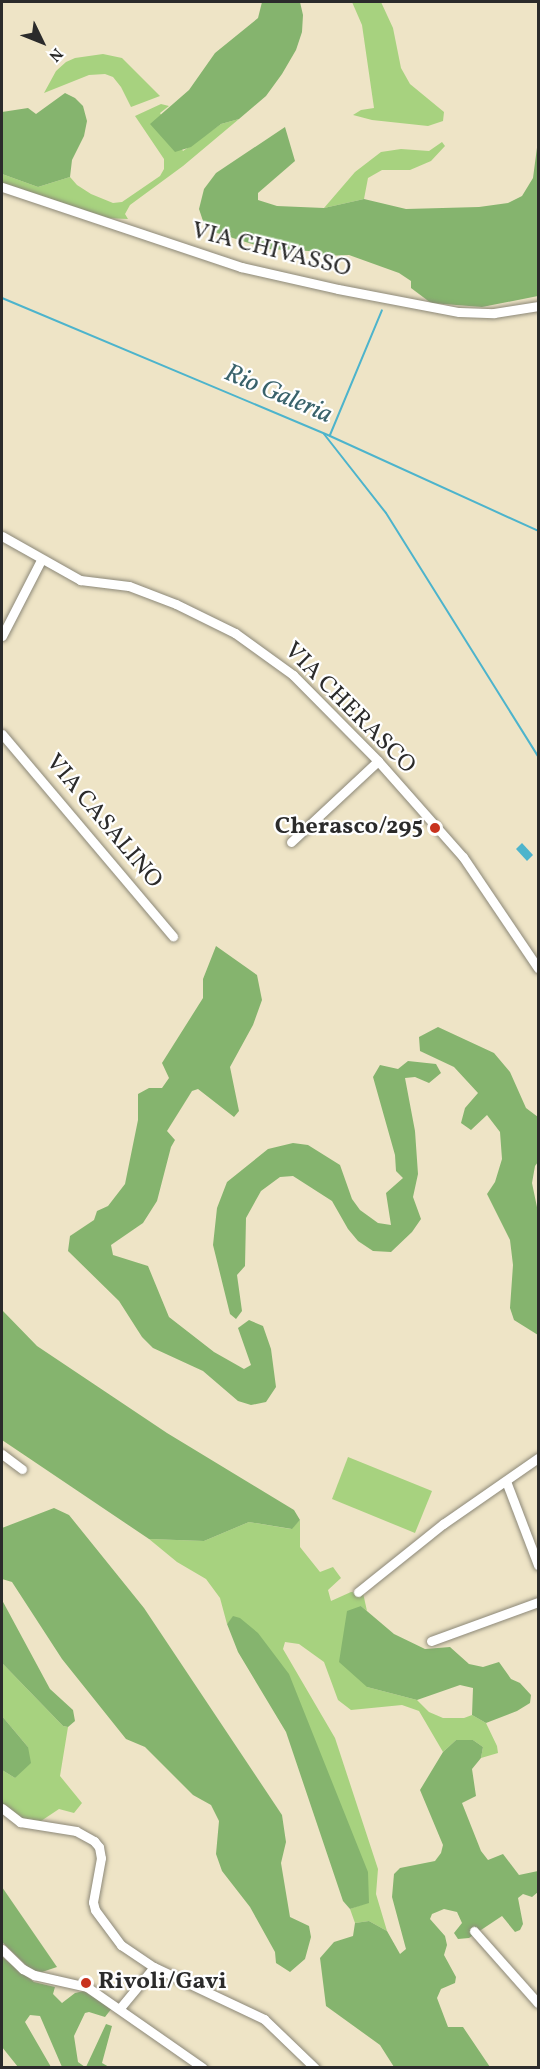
<!DOCTYPE html>
<style>
body{margin:0}
#map{position:relative;width:540px;height:2069px;overflow:hidden;background:#eee4c6;font-family:Vollkorn,serif}
div>[style]{position:absolute}
[style*='--x']{left:calc(var(--x)*1px);top:calc(var(--y)*1px);width:calc(var(--w)*1px);rotate:calc(var(--a)*1deg)}
.green>*{inset:0;background:#a7d27f}
.forest>*{inset:0;background:#85b46e}
.water>*{inset:0;background:#4db4cc}
.stream>*{height:2px;margin:-1px;padding:0 1px;transform-origin:1px;border-radius:1px;background:#4db4cc}
.roads{filter:drop-shadow(0 0 2px #8c8878) drop-shadow(0 0 2px #8c8878)}
.minor>*{height:9px;margin:-4.5px;padding:0 4.5px;transform-origin:4.5px;border-radius:4.5px;background:#fff}
.dots>*{width:16px;height:16px;translate:-50% -50%;box-sizing:border-box;border:3px solid #fff;border-radius:50%}
span{translate:-50% -50%;white-space:nowrap;text-align:center;line-height:1.15;-webkit-text-stroke:4.5px #fff;paint-order:stroke}
.street-label{font-size:24px;color:#2b2b2b}
.poi-label{font-size:24px;color:#2b2b2b;font-weight:700}
.right{translate:-100% -50%;text-align:right}
.left{translate:0 -50%;text-align:left}
.water-label{font-size:26px;color:#39626b;font-style:italic}
.frame{position:absolute;inset:0;border:3px solid #2b2b2b;pointer-events:none}
.north{position:absolute;left:12px;top:12px;width:60px;height:60px;-webkit-text-stroke:4px #fff;paint-order:stroke;rotate:133deg;font-size:16px;font-weight:700;line-height:24px;text-align:center;color:#2b2b2b}
.north::after{content:'';display:block;margin:auto;width:21px;height:27px;background:#2b2b2b;clip-path:polygon(50% 0,100% 100%,50% 72%,0 100%)}
</style>
<div id="map">
<div class="green">
<div style="clip-path:polygon(352px 2px,381px 2px,393px 28px,401px 68px,410px 84px,444px 112px,443px 121px,428px 126px,372px 120px,353px 115px,361px 110px,374px 108px,362px 25px)"></div>
<div style="clip-path:polygon(103px 54px,122px 58px,160px 96px,131px 107px,121px 87px,113px 77px,105px 74px,89px 75px,44px 93px,56px 71px,66px 62px,75px 58px)"></div>
<div style="clip-path:polygon(161px 104px,169px 106px,160px 113px,183px 151px,221px 124px,239px 119px,183px 166px,130px 205px,125px 214px,128px 219px,105px 218px,2px 184px,2px 174px,38px 187px,70px 177px,77px 185px,91px 194px,113px 203px,122px 202px,160px 176px,164px 169px,164px 159px,135px 116px)"></div>
<div style="clip-path:polygon(442px 142px,445px 146px,431px 161px,410px 170px,382px 170px,368px 178px,364px 199px,324px 208px,355px 172px,381px 152px,401px 149px,429px 151px)"></div>
<div style="clip-path:polygon(348px 1457px,432px 1491px,415px 1533px,332px 1499px)"></div>
<div style="clip-path:polygon(300px 1520px,300px 1547px,320px 1572px,333px 1567px,341px 1578px,328px 1590px,331px 1601px,351px 1592px,363px 1593px,367px 1611px,361px 1606px,367px 1687px,417px 1700px,429px 1712px,443px 1718px,464px 1718px,472px 1715px,486px 1723px,497px 1746px,498px 1753px,481px 1758px,483px 1747px,473px 1740px,456px 1740px,443px 1752px,419px 1711px,402px 1705px,351px 1710px,338px 1700px,324px 1662px,299px 1644px,285px 1642px,283px 1649px,335px 1738px,378px 1869px,376px 1894px,387px 1931px,369px 1921px,355px 1923px,350px 1909px,369px 1902px,233px 1617px,227px 1624px,220px 1598px,206px 1579px,177px 1562px,149px 1539px,204px 1541px,249px 1522px,291px 1529px)"></div>
<div style="clip-path:polygon(2px 1663px,63px 1726px,68px 1727px,60px 1776px,82px 1803px,74px 1813px,59px 1809px,41px 1821px,17px 1818px,2px 1804px,2px 1770px,15px 1778px,28px 1747px,2px 1716px)"></div>
</div>
<div class="forest">
<div style="clip-path:polygon(262px 2px,300px 2px,303px 15px,302px 32px,296px 50px,282px 74px,266px 96px,239px 119px,221px 124px,191px 147px,175px 152px,150px 124px,189px 90px,215px 53px,258px 18px)"></div>
<div style="clip-path:polygon(65px 93px,75px 98px,83px 106px,87px 121px,84px 136px,72px 160px,70px 177px,38px 187px,2px 174px,2px 112px,28px 108px,36px 114px)"></div>
<div style="clip-path:polygon(285px 127px,295px 161px,258px 193px,258px 200px,277px 206px,324px 208px,364px 199px,406px 209px,479px 207px,508px 203px,522px 196px,533px 178px,538px 140px,538px 296px,482px 307px,431px 303px,411px 288px,411px 281px,399px 273px,349px 255px,325px 256px,309px 251px,268px 249px,217px 233px,204px 224px,199px 209px,204px 189px,216px 173px)"></div>
<div style="clip-path:polygon(216px 946px,257px 975px,262px 1000px,253px 1025px,230px 1067px,239px 1111px,234px 1117px,198px 1089px,192px 1091px,167px 1131px,175px 1140px,171px 1147px,157px 1201px,143px 1223px,111px 1245px,113px 1255px,148px 1266px,169px 1317px,214px 1352px,244px 1369px,251px 1365px,238px 1328px,249px 1320px,263px 1326px,271px 1349px,276px 1387px,266px 1402px,251px 1405px,238px 1401px,203px 1371px,153px 1348px,142px 1337px,119px 1301px,68px 1251px,70px 1236px,94px 1220px,97px 1211px,108px 1206px,125px 1184px,138px 1120px,138px 1094px,149px 1088px,162px 1088px,169px 1078px,162px 1063px,203px 998px,203px 979px)"></div>
<div style="clip-path:polygon(438px 1027px,494px 1053px,510px 1072px,526px 1108px,538px 1117px,538px 1162px,535px 1166px,532px 1183px,538px 1212px,538px 1335px,514px 1320px,510px 1308px,513px 1265px,510px 1240px,487px 1194px,495px 1182px,502px 1159px,500px 1132px,487px 1115px,471px 1130px,461px 1123px,465px 1108px,478px 1093px,454px 1067px,420px 1051px,419px 1037px)"></div>
<div style="clip-path:polygon(408px 1061px,436px 1064px,441px 1073px,429px 1083px,415px 1077px,405px 1078px,415px 1131px,418px 1174px,413px 1197px,421px 1219px,412px 1232px,391px 1252px,373px 1251px,358px 1241px,348px 1229px,332px 1201px,293px 1176px,280px 1177px,261px 1191px,246px 1218px,245px 1266px,237px 1275px,242px 1311px,236px 1319px,230px 1314px,213px 1245px,217px 1208px,227px 1182px,268px 1149px,293px 1143px,308px 1145px,340px 1165px,352px 1199px,360px 1210px,378px 1223px,391px 1225px,386px 1193px,403px 1178px,396px 1171px,395px 1155px,373px 1077px,380px 1065px,398px 1069px)"></div>
<div style="clip-path:polygon(2px 1310px,37px 1346px,167px 1433px,294px 1510px,300px 1520px,292px 1529px,249px 1522px,204px 1541px,149px 1539px,2px 1440px)"></div>
<div style="clip-path:polygon(54px 1508px,69px 1515px,144px 1608px,282px 1815px,286px 1842px,281px 1863px,290px 1917px,309px 1926px,311px 1937px,305px 1959px,290px 1972px,276px 1963px,275px 1952px,250px 1907px,222px 1871px,216px 1854px,219px 1821px,211px 1805px,193px 1795px,145px 1747px,126px 1739px,62px 1659px,12px 1582px,2px 1579px,2px 1528px)"></div>
<div style="clip-path:polygon(2px 1600px,50px 1689px,73px 1710px,75px 1721px,68px 1727px,63px 1726px,2px 1663px)"></div>
<div style="clip-path:polygon(361px 1606px,394px 1634px,425px 1649px,450px 1647px,469px 1664px,483px 1667px,499px 1662px,511px 1679px,520px 1683px,531px 1695px,530px 1703px,517px 1711px,486px 1723px,472px 1715px,473px 1688px,460px 1685px,417px 1700px,367px 1687px,339px 1662px,347px 1611px)"></div>
<div style="clip-path:polygon(233px 1616px,240px 1618px,258px 1633px,289px 1674px,368px 1872px,369px 1903px,350px 1909px,343px 1901px,286px 1732px,238px 1652px,227px 1624px)"></div>
<div style="clip-path:polygon(2px 1716px,28px 1747px,31px 1763px,15px 1778px,2px 1770px)"></div>
<div style="clip-path:polygon(456px 1740px,473px 1740px,483px 1747px,481px 1758px,472px 1769px,476px 1796px,462px 1803px,481px 1851px,488px 1860px,503px 1854px,519px 1875px,538px 1871px,538px 1892px,532px 1897px,523px 1894px,518px 1898px,523px 1924px,520px 1930px,515px 1932px,502px 1916px,469px 1938px,458px 1939px,454px 1933px,462px 1923px,457px 1912px,444px 1909px,432px 1914px,430px 1919px,445px 1936px,447px 1945px,444px 1955px,456px 1977px,455px 1983px,441px 1989px,437px 1998px,448px 2027px,463px 2027px,490px 2067px,394px 2067px,380px 2045px,326px 2006px,320px 1958px,334px 1942px,353px 1936px,355px 1923px,369px 1921px,387px 1931px,400px 1954px,406px 1949px,392px 1897px,394px 1874px,400px 1868px,435px 1861px,441px 1853px,443px 1845px,420px 1790px,443px 1752px)"></div>
<div style="clip-path:polygon(2px 1887px,57px 1967px,42px 1972px,31px 1970px,2px 1942px)"></div>
<div style="clip-path:polygon(2px 1957px,34px 1982px,55px 1987px,53px 1994px,62px 2003px,75px 1993px,84px 1991px,112px 2008px,105px 2017px,89px 2012px,85px 2013px,74px 2036px,78px 2062px,85px 2067px,62px 2067px,40px 2016px,30px 2015px,25px 2022px,51px 2067px,18px 2067px,2px 2047px)"></div>
<div style="clip-path:polygon(106px 2024px,112px 2026px,102px 2063px,109px 2067px,86px 2067px)"></div>
</div>
<div class="water">
<div style="clip-path:polygon(522px 843px,533px 855px,527px 861px,516px 849px)"></div>
</div>
<div class="stream">
<div style="--x:2;--y:298;--w:356;--a:22.8"></div>
<div style="--x:330;--y:436;--w:229;--a:24.5"></div>
<div style="--x:324;--y:434;--w:100;--a:51.9"></div>
<div style="--x:386;--y:513;--w:287;--a:58"></div>
<div style="--x:330;--y:435;--w:135;--a:-67.4"></div>
</div>
<div class="roads">
<div class="minor">
<div style="--x:2;--y:187;--w:252;--a:18.5"></div>
<div style="--x:241;--y:267;--w:99;--a:12.8"></div>
<div style="--x:338;--y:289;--w:123;--a:10.8"></div>
<div style="--x:459;--y:312;--w:35;--a:2"></div>
<div style="--x:494;--y:313;--w:45;--a:-9"></div>
<div style="--x:2;--y:536;--w:90;--a:29.4"></div>
<div style="--x:80;--y:580;--w:49;--a:7"></div>
<div style="--x:129;--y:586;--w:50;--a:21"></div>
<div style="--x:176;--y:604;--w:66;--a:26.2"></div>
<div style="--x:235;--y:633;--w:72;--a:35.9"></div>
<div style="--x:293;--y:675;--w:121;--a:45.3"></div>
<div style="--x:378;--y:761;--w:128;--a:48.5"></div>
<div style="--x:463;--y:857;--w:134;--a:56"></div>
<div style="--x:2;--y:636;--w:85;--a:-62.8"></div>
<div style="--x:2;--y:734;--w:265;--a:49.8"></div>
<div style="--x:291;--y:842;--w:119;--a:-43"></div>
<div style="--x:2;--y:1454;--w:25;--a:37"></div>
<div style="--x:506;--y:1481;--w:90;--a:69.1"></div>
<div style="--x:358;--y:1592;--w:109;--a:-38.7"></div>
<div style="--x:443;--y:1524;--w:116;--a:-34.8"></div>
<div style="--x:431;--y:1641;--w:114;--a:-20"></div>
<div style="--x:2;--y:1808;--w:23;--a:38"></div>
<div style="--x:20;--y:1822;--w:57;--a:9.1"></div>
<div style="--x:76;--y:1831;--w:21;--a:29"></div>
<div style="--x:94;--y:1841;--w:8;--a:50"></div>
<div style="--x:99;--y:1847;--w:11;--a:80"></div>
<div style="--x:101;--y:1858;--w:45;--a:100.3"></div>
<div style="--x:93;--y:1902;--w:8;--a:76"></div>
<div style="--x:95;--y:1910;--w:44;--a:53.4"></div>
<div style="--x:121;--y:1945;--w:40;--a:34"></div>
<div style="--x:474;--y:1931;--w:96;--a:48.4"></div>
<div style="--x:2;--y:1949;--w:29;--a:44"></div>
<div style="--x:23;--y:1969;--w:13;--a:29"></div>
<div style="--x:34;--y:1975;--w:54;--a:12.8"></div>
<div style="--x:87;--y:1987;--w:141;--a:34.9"></div>
<div style="--x:120;--y:2008;--w:53;--a:-50.3"></div>
<div style="--x:154;--y:1967;--w:122;--a:25.3"></div>
<div style="--x:264;--y:2019;--w:71;--a:43.9"></div>
</div>
</div>
<div class="dots">
<div style="left:435px;top:828px;background:#c8321e"></div>
<div style="left:86px;top:1983px;background:#c8321e"></div>
</div>
<div class="street-label">
<span style="left:271px;top:251px;rotate:14deg">VIA CHIVASSO</span>
<span style="left:349px;top:709px;rotate:45deg">VIA CHERASCO</span>
<span style="left:103px;top:822px;rotate:50deg">VIA CASALINO</span>
</div>
<div class="poi-label">
<span class="right" style="left:423px;top:828px">Cherasco/295</span>
<span class="left" style="left:98px;top:1983px">Rivoli/Gavi</span>
</div>
<div class="water-label">
<span style="left:278px;top:395px;rotate:23deg">Rio Galeria</span>
</div>
<div class="frame"></div>
<div class="north">N</div>
</div>
